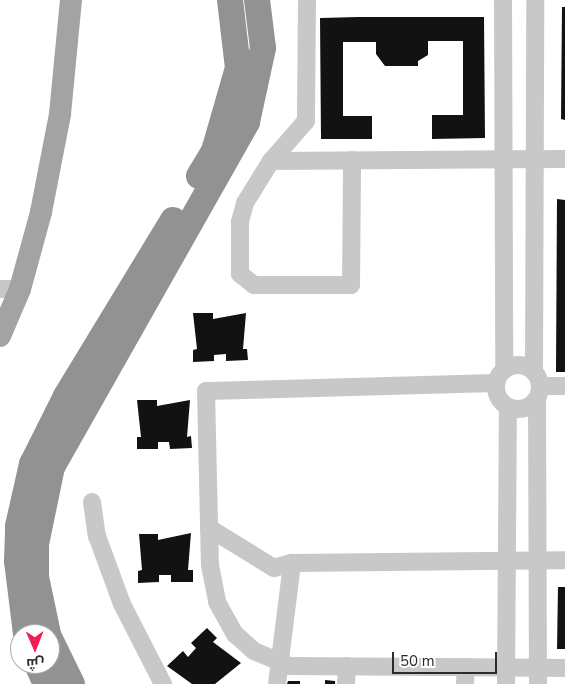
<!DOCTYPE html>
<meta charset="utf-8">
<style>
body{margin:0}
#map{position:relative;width:565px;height:684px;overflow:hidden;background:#fff;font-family:"Nunito Sans",Cairo,sans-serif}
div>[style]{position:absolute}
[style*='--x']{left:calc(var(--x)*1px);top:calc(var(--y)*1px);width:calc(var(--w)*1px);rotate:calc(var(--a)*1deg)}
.building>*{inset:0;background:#121212}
.minor>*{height:18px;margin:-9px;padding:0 9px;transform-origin:9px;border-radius:9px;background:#c8c8c8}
.minor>.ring{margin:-9px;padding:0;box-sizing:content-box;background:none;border:18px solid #c8c8c8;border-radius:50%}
.major>*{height:22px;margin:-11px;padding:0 11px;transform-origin:11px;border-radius:11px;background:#a3a3a3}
.highway>*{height:26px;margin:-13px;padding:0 13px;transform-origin:13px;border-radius:13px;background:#929292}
span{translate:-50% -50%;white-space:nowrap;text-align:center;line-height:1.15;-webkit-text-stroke:5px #fff;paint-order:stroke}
.north{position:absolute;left:10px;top:624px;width:50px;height:50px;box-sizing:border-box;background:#fff;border:1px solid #aaa;border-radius:50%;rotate:179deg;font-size:14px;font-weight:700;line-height:20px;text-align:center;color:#2b2b2b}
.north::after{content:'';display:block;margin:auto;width:18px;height:22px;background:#f31d53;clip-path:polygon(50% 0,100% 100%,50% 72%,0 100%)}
.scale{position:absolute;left:392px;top:652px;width:105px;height:22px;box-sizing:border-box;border:2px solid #2b2b2b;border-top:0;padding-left:6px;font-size:15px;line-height:18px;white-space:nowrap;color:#2b2b2b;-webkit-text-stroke:4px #fff;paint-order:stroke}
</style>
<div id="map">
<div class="building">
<div style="clip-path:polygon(562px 7px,565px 7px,565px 120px,561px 119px)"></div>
<div style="clip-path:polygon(358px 17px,484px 17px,485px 138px,432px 139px,432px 115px,463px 115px,463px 41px,428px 41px,428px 55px,418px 61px,418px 66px,385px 66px,376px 54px,376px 42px,343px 42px,343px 116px,372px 116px,372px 139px,321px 139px,320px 18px)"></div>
<div style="clip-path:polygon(557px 199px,565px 200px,565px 372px,556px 372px)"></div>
<div style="clip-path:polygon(193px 313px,213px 313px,213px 319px,246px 313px,243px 349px,247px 349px,248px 360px,226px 361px,226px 354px,214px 355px,214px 361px,193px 362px,193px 350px,197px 349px)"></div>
<div style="clip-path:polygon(137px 400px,157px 400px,157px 406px,190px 400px,187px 437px,191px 436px,192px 448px,170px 449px,169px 442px,158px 442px,158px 449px,137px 449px,137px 437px,141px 437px)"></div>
<div style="clip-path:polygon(191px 533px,188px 570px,193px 570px,193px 582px,171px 582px,171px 575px,159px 575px,159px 582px,138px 583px,138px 571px,142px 570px,139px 534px,158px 534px,158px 540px)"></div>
<div style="clip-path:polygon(558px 587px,565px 587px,565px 649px,557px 649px)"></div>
<div style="clip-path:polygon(207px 628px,217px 638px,213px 642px,241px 663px,215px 684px,192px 684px,167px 666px,183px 651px,188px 657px,196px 648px,191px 643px)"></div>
<div style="clip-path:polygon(325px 680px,335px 681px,335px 684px,325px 684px)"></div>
<div style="clip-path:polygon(288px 681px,300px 681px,300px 684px,287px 684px)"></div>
</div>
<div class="minor">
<div style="--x:307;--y:0;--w:121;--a:90.5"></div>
<div style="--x:306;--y:121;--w:53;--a:131.2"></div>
<div style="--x:271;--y:161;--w:49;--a:121.8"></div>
<div style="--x:245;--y:203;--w:20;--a:105"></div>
<div style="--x:240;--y:222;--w:52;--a:90"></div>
<div style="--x:240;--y:274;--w:18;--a:38"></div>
<div style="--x:254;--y:285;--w:97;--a:0"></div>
<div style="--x:351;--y:285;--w:125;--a:-89.5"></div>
<div style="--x:503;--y:0;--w:369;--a:89.8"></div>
<div style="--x:271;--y:161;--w:294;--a:-0.4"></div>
<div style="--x:0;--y:289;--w:20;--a:0"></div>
<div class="ring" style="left:496px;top:365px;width:26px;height:26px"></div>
<div style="--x:534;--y:372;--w:372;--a:-89.8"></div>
<div style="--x:495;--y:383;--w:289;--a:178.4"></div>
<div style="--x:206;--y:391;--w:174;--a:88.7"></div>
<div style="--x:210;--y:565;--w:38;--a:79"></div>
<div style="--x:217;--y:602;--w:37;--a:61"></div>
<div style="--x:235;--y:634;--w:25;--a:42"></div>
<div style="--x:254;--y:651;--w:39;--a:23"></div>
<div style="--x:290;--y:666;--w:275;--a:0.4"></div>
<div style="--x:540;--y:386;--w:25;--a:0"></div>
<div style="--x:537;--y:400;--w:284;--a:89.8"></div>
<div style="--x:92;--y:502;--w:34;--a:82"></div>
<div style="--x:97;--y:536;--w:72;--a:69.8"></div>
<div style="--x:122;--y:604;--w:90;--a:62.9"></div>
<div style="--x:209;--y:528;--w:76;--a:31.6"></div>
<div style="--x:274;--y:568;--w:19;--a:-16"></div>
<div style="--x:292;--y:563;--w:273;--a:-0.6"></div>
<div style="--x:277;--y:684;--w:122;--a:-82.9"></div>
<div style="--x:346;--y:684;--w:18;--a:-87"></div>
<div style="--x:465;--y:684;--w:17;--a:-87"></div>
<div style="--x:506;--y:684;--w:277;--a:-89.6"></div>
</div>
<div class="major">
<div style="--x:0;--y:336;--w:51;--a:-66.9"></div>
<div style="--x:20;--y:289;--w:80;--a:-74.7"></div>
<div style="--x:41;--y:212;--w:100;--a:-79"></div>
<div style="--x:60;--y:114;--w:115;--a:-84.5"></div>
</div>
<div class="highway">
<div style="--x:199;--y:176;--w:29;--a:-59"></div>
<div style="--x:214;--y:151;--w:86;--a:-73.9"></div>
<div style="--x:238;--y:68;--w:68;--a:-96.7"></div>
<div style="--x:26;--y:634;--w:74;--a:-97"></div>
<div style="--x:17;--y:561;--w:35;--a:-88"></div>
<div style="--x:18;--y:526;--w:64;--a:-77.3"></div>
<div style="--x:32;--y:464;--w:76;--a:-63.4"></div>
<div style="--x:66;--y:396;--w:206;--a:-58.7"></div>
<div style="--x:48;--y:634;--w:58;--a:-101.9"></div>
<div style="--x:36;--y:577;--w:33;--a:-90"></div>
<div style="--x:36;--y:544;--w:79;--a:-78.3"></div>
<div style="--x:52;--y:467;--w:396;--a:-60.5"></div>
<div style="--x:247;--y:122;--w:76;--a:-77.8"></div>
<div style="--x:263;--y:48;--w:48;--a:-97.1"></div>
<div style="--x:50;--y:639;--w:50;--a:63.9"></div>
<div style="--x:37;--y:664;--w:22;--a:66"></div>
</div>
<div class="north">ش</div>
<div class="scale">50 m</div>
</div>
